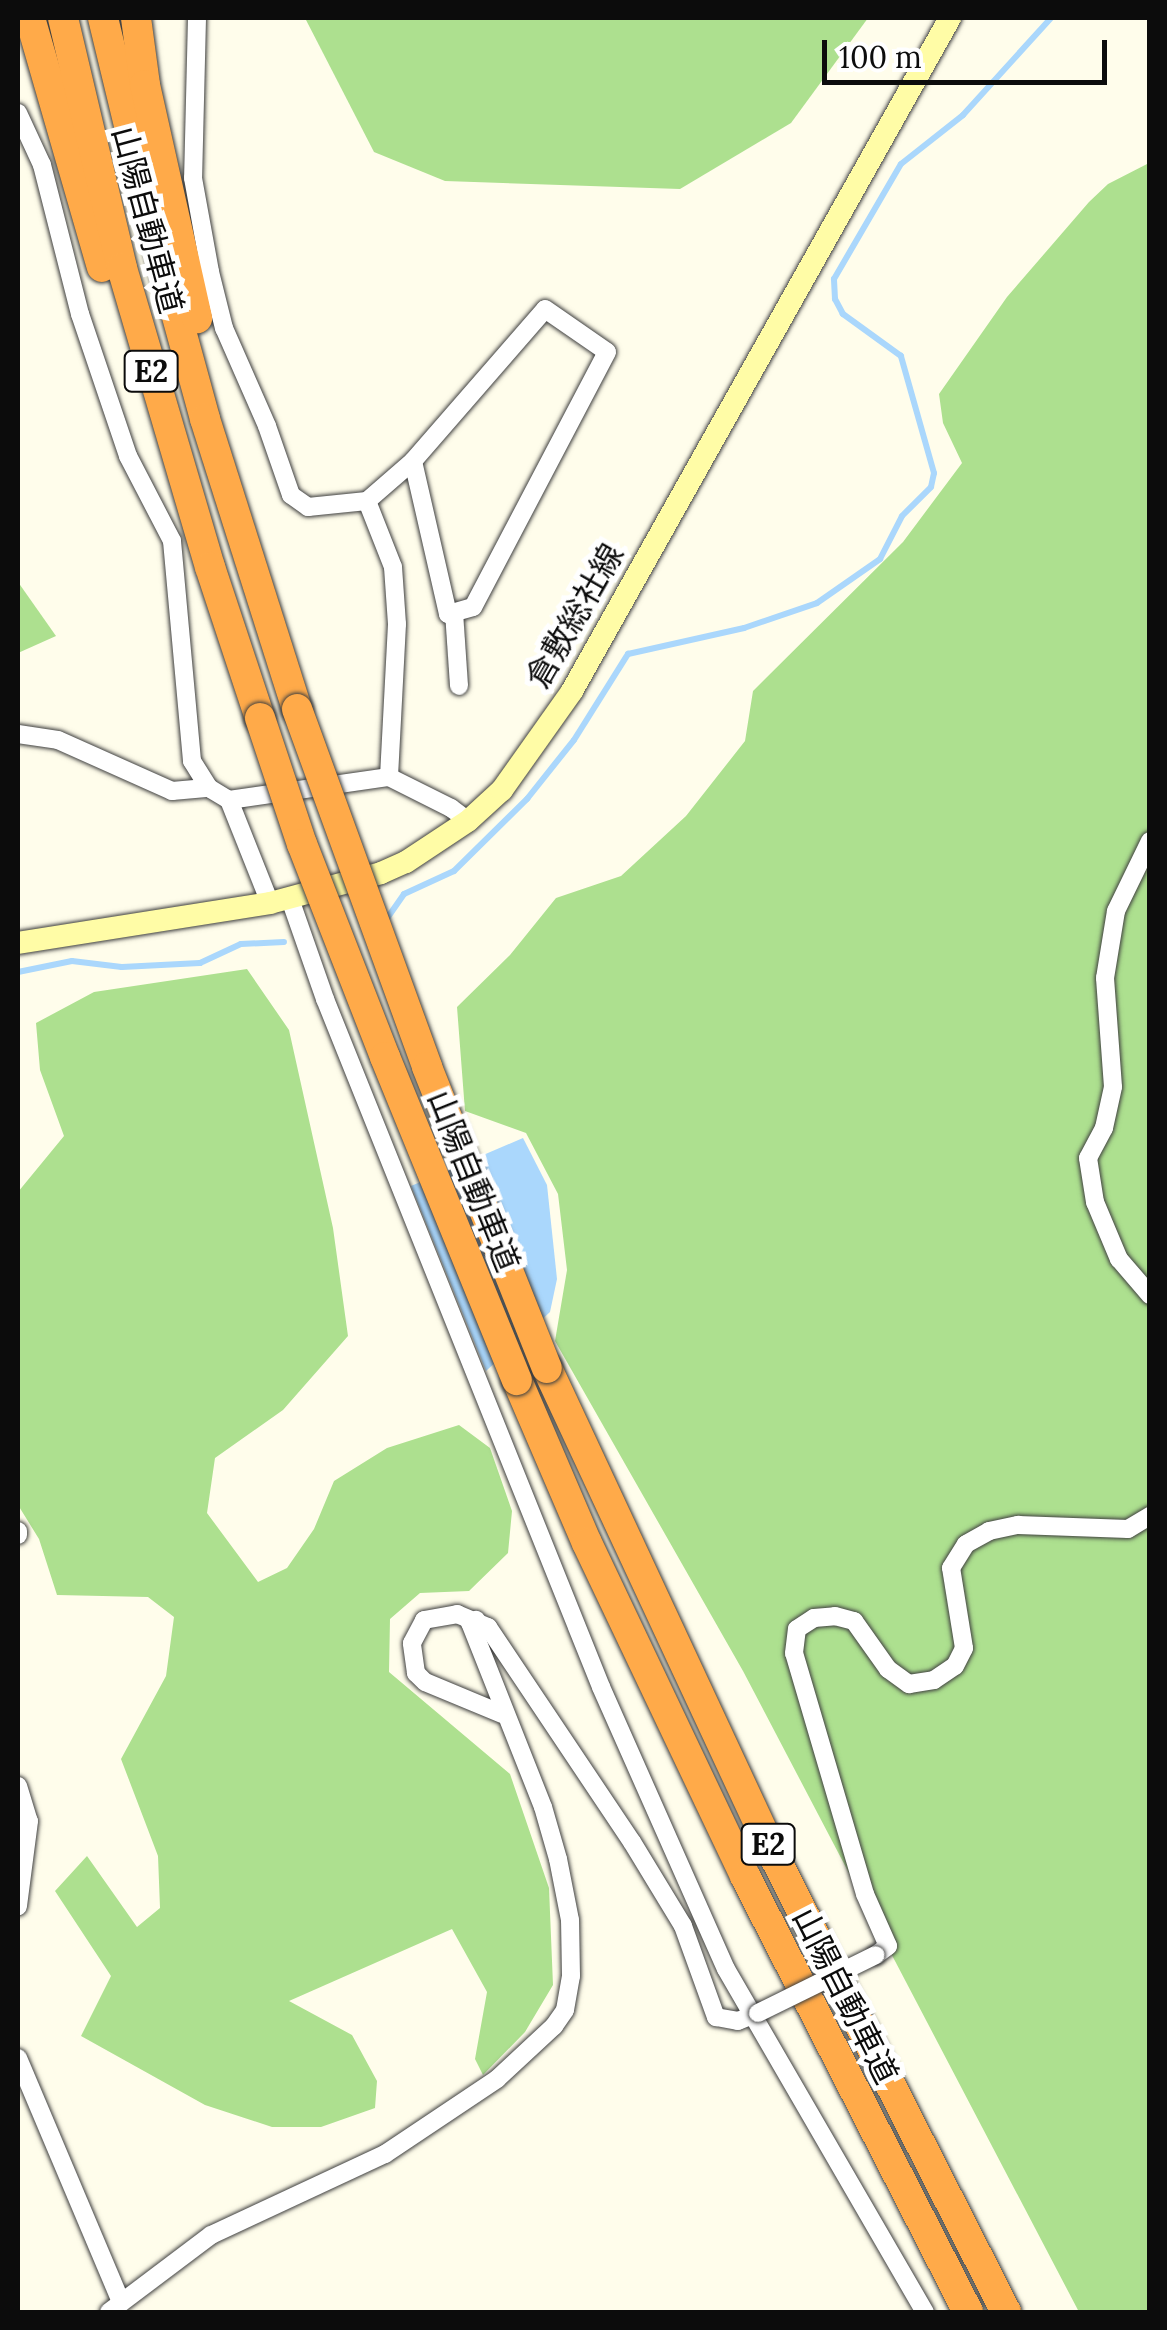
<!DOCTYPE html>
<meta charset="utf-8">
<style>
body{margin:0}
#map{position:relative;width:1167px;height:2330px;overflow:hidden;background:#fffdeb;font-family:Lora,"Noto Sans JP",serif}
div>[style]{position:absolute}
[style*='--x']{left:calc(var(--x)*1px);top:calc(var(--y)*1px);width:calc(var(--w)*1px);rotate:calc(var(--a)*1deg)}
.forest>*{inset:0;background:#ade08f}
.water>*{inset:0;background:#aad7fc}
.stream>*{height:6px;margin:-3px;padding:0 3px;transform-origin:3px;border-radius:3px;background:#aad7fc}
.roads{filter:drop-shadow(0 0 2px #3f3f3f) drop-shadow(0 0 2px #3f3f3f)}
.minor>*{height:18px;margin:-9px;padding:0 9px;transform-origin:9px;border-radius:9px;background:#fff}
.secondary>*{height:22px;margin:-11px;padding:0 11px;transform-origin:11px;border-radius:11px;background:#fffca6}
.motorway>*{height:30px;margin:-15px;padding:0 15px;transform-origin:15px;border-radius:15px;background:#ffaa49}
.bridges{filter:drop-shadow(0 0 2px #3f3f3f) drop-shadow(0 0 2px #3f3f3f)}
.minor-bridge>*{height:18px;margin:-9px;padding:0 9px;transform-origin:9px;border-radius:9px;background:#fff}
.motorway-bridge>*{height:30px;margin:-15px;padding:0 15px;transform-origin:15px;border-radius:15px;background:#ffaa49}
span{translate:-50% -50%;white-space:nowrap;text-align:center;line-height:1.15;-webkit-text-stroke:10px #fff;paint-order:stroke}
.shield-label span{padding:2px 8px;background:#fff;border:2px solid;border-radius:8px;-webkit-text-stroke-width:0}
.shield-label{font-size:30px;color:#0c0c0c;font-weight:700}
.street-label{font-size:32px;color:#0c0c0c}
.frame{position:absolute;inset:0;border:20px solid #0c0c0c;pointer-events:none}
.scale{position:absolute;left:822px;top:40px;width:285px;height:45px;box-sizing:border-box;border:5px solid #0c0c0c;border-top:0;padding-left:12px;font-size:30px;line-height:35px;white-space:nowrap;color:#0c0c0c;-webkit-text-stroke:8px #fff;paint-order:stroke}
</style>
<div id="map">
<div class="forest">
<div style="clip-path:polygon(305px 18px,868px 18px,791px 123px,680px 189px,445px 181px,374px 152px)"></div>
<div style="clip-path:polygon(1149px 163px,1149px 2312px,1079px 2312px,743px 1671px,555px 1341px,567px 1270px,558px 1194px,526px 1133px,465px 1111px,457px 1007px,510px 955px,556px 898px,621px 876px,686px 816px,745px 741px,753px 691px,903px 542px,962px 463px,943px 423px,939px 394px,1007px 297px,1089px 202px,1108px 184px)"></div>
<div style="clip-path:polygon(18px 582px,56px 636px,18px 653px)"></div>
<div style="clip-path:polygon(247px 969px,289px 1030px,333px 1228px,348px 1336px,283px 1410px,215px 1458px,207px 1513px,258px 1582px,287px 1568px,314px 1529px,334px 1481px,387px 1448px,459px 1425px,490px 1448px,512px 1511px,508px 1553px,469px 1591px,420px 1593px,390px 1619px,389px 1672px,510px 1774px,549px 1888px,553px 1985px,525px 2032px,483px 2075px,475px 2059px,487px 1992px,452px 1929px,289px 2001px,352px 2035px,377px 2081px,375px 2108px,321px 2127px,272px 2127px,205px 2105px,81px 2036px,111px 1976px,55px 1891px,87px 1856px,137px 1927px,160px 1908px,158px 1856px,121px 1759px,166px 1676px,174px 1617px,148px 1597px,57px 1595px,39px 1539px,18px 1505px,18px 1192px,64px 1136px,40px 1070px,36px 1023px,94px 992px)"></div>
</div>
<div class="water">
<div style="clip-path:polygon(523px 1138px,547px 1185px,557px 1279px,550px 1312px,486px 1371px,411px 1186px)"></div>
</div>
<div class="stream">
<div style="--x:381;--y:918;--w:7;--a:-8"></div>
<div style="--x:388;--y:917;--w:28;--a:-55"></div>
<div style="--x:404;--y:894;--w:55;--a:-24.7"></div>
<div style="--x:454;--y:871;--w:103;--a:-44.6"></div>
<div style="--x:527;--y:799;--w:75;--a:-51.5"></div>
<div style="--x:574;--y:740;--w:102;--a:-57.9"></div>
<div style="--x:628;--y:654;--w:119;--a:-12.6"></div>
<div style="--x:744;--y:628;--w:77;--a:-18.9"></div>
<div style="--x:817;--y:603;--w:77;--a:-34.9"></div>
<div style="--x:880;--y:559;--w:48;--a:-62.9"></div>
<div style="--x:902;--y:516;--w:41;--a:-45"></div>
<div style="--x:931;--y:487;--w:14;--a:-78"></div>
<div style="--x:934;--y:473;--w:122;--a:-105.8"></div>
<div style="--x:901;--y:356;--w:72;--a:-144.1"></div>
<div style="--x:843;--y:314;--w:17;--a:-118"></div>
<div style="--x:835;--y:299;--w:20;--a:-93"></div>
<div style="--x:834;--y:279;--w:133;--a:-59.8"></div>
<div style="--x:901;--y:164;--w:79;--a:-38.3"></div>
<div style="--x:963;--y:115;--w:131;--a:-47.8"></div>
<div style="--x:18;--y:972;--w:55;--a:-11.5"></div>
<div style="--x:72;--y:961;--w:50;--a:6.8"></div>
<div style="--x:122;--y:967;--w:78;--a:-2.9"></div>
<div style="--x:200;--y:963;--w:45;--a:-24.9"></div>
<div style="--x:241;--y:944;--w:43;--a:-2.7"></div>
</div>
<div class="roads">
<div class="minor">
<div style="--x:197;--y:18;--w:160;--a:91.4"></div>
<div style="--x:193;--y:178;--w:96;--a:79.7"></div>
<div style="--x:210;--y:272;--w:58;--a:76"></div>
<div style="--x:224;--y:328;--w:107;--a:66.3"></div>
<div style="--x:267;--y:426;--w:73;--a:70.8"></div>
<div style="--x:291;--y:495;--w:21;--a:35"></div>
<div style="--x:308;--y:507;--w:59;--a:-5.8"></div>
<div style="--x:367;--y:501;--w:61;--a:-41"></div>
<div style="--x:18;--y:113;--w:57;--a:65.2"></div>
<div style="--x:42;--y:165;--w:154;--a:75.7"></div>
<div style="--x:80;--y:314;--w:150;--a:71.3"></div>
<div style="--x:128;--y:456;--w:96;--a:62.6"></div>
<div style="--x:172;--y:541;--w:221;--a:84.8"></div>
<div style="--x:192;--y:761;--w:32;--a:58"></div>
<div style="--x:209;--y:788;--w:23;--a:31"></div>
<div style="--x:229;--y:800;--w:111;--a:68.3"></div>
<div style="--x:545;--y:309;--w:75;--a:34.7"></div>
<div style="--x:607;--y:352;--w:288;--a:117.7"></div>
<div style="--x:473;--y:607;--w:26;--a:164"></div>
<div style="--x:448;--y:614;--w:157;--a:-102.9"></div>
<div style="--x:413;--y:461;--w:201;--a:-49"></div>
<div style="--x:367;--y:501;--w:71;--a:68.5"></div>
<div style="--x:393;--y:567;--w:57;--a:86"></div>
<div style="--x:397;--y:624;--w:153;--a:93"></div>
<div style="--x:454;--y:612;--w:74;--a:86.1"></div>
<div style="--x:18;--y:734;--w:40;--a:8.5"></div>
<div style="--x:58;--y:740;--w:125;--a:24.1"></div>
<div style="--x:172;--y:791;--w:37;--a:-5"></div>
<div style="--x:229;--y:800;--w:162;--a:-8.2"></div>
<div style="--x:389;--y:777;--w:69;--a:26.6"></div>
<div style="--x:451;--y:808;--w:21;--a:37"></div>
<div style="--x:1150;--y:841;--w:78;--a:115.9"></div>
<div style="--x:1116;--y:911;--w:68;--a:99.3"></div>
<div style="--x:1105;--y:978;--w:109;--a:85.8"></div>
<div style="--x:1113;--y:1087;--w:42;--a:102.4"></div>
<div style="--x:1104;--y:1128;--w:34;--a:118"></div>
<div style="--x:1088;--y:1158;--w:45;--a:81"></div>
<div style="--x:1095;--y:1202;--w:62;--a:67.2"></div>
<div style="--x:1119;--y:1259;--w:48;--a:49.3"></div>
<div style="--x:290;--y:899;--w:106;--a:70.7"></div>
<div style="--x:325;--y:999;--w:741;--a:68.14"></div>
<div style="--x:601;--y:1687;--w:308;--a:66.1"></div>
<div style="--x:726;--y:1969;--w:397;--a:59.9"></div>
<div style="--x:18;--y:1531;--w:4;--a:90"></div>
<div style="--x:502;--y:1714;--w:83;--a:-157.4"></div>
<div style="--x:425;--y:1682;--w:13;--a:-135"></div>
<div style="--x:416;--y:1673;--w:30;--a:-98"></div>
<div style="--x:412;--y:1643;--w:26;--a:-62"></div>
<div style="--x:424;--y:1620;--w:34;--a:-10"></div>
<div style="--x:457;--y:1614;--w:34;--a:23"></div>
<div style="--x:488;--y:1627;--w:259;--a:56.2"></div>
<div style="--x:632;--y:1842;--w:98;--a:58.7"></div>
<div style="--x:683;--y:1926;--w:97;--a:70.1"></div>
<div style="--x:716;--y:2017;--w:22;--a:10"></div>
<div style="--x:738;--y:2021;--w:22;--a:-22"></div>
<div style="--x:18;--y:1786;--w:37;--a:73"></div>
<div style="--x:29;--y:1821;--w:86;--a:97.4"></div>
<div style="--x:876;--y:1955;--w:15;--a:-37"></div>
<div style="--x:888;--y:1946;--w:57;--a:-113.9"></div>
<div style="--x:865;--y:1894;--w:251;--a:-106.4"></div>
<div style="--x:794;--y:1653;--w:24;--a:-83"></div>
<div style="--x:797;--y:1629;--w:20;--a:-33"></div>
<div style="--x:814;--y:1618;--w:21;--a:-5"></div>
<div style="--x:835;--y:1616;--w:20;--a:15"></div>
<div style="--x:854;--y:1621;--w:59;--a:54.7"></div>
<div style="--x:888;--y:1669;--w:26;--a:36"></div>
<div style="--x:909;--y:1684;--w:25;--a:-9"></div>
<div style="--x:934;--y:1680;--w:25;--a:-34"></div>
<div style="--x:955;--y:1666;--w:20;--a:-63"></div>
<div style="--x:964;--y:1648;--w:81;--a:-99.2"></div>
<div style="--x:951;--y:1568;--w:28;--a:-58"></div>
<div style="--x:966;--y:1544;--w:26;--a:-29"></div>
<div style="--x:989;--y:1531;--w:30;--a:-12"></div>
<div style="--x:1018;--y:1525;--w:110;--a:2.1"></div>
<div style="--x:1128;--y:1529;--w:26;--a:-31"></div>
<div style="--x:18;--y:2058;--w:265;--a:67.1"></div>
<div style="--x:109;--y:2312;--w:128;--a:-37"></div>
<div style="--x:211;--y:2235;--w:192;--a:-25"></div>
<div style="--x:385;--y:2154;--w:135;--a:-33.8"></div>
<div style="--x:497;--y:2079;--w:78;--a:-42.9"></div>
<div style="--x:554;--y:2026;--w:19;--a:-55"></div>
<div style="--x:565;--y:2010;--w:35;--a:-80"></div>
<div style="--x:571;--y:1976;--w:56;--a:-91"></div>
<div style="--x:570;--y:1920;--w:62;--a:-101.1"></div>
<div style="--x:558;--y:1859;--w:54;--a:-106.1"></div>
<div style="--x:543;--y:1807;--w:198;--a:-111.6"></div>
<div style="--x:470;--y:1623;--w:7;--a:-27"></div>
</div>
<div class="secondary">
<div style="--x:18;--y:943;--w:255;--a:-9"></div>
<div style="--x:270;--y:903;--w:115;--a:-15.1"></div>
<div style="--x:381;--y:873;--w:27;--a:-24"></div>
<div style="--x:406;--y:862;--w:74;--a:-33.5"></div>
<div style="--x:468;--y:821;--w:46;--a:-42.4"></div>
<div style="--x:502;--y:790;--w:121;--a:-54.7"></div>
<div style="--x:572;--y:691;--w:772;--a:-60.68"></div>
</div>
<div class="motorway">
<div style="--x:30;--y:18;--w:259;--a:73.9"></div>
<div style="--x:63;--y:18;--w:257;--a:76.7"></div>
<div style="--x:122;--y:268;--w:312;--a:73.6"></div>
<div style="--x:210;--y:567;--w:159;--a:71.7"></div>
<div style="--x:103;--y:18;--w:247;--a:76.4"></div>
<div style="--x:161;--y:258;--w:167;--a:74.7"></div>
<div style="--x:205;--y:419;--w:304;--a:72.4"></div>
<div style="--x:136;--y:18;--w:68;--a:82.3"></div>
<div style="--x:145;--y:85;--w:239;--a:77.4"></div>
<div style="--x:547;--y:1368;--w:543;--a:65.04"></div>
<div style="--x:776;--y:1860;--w:507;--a:63.03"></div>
<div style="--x:517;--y:1380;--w:177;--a:66.8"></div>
<div style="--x:587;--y:1543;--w:369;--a:64.6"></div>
<div style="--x:745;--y:1876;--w:490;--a:62.9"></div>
</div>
</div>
<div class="bridges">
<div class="minor-bridge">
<div style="--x:758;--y:2013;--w:131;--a:-26.2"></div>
</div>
<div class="motorway-bridge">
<div style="--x:297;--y:709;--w:381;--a:70"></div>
<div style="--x:427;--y:1067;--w:324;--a:68.3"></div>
<div style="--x:260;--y:718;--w:133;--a:71.6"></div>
<div style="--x:302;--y:844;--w:229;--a:68.7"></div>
<div style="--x:385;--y:1057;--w:349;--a:67.8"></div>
</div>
</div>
<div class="shield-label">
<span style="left:151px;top:371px">E2</span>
<span style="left:768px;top:1844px">E2</span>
</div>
<div class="street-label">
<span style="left:147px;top:220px;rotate:75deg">山陽自動車道</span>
<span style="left:575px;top:616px;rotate:-60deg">倉敷総社線</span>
<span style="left:473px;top:1181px;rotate:68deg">山陽自動車道</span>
<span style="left:845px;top:1996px;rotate:63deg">山陽自動車道</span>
</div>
<div class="frame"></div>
<div class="scale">100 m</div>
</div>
